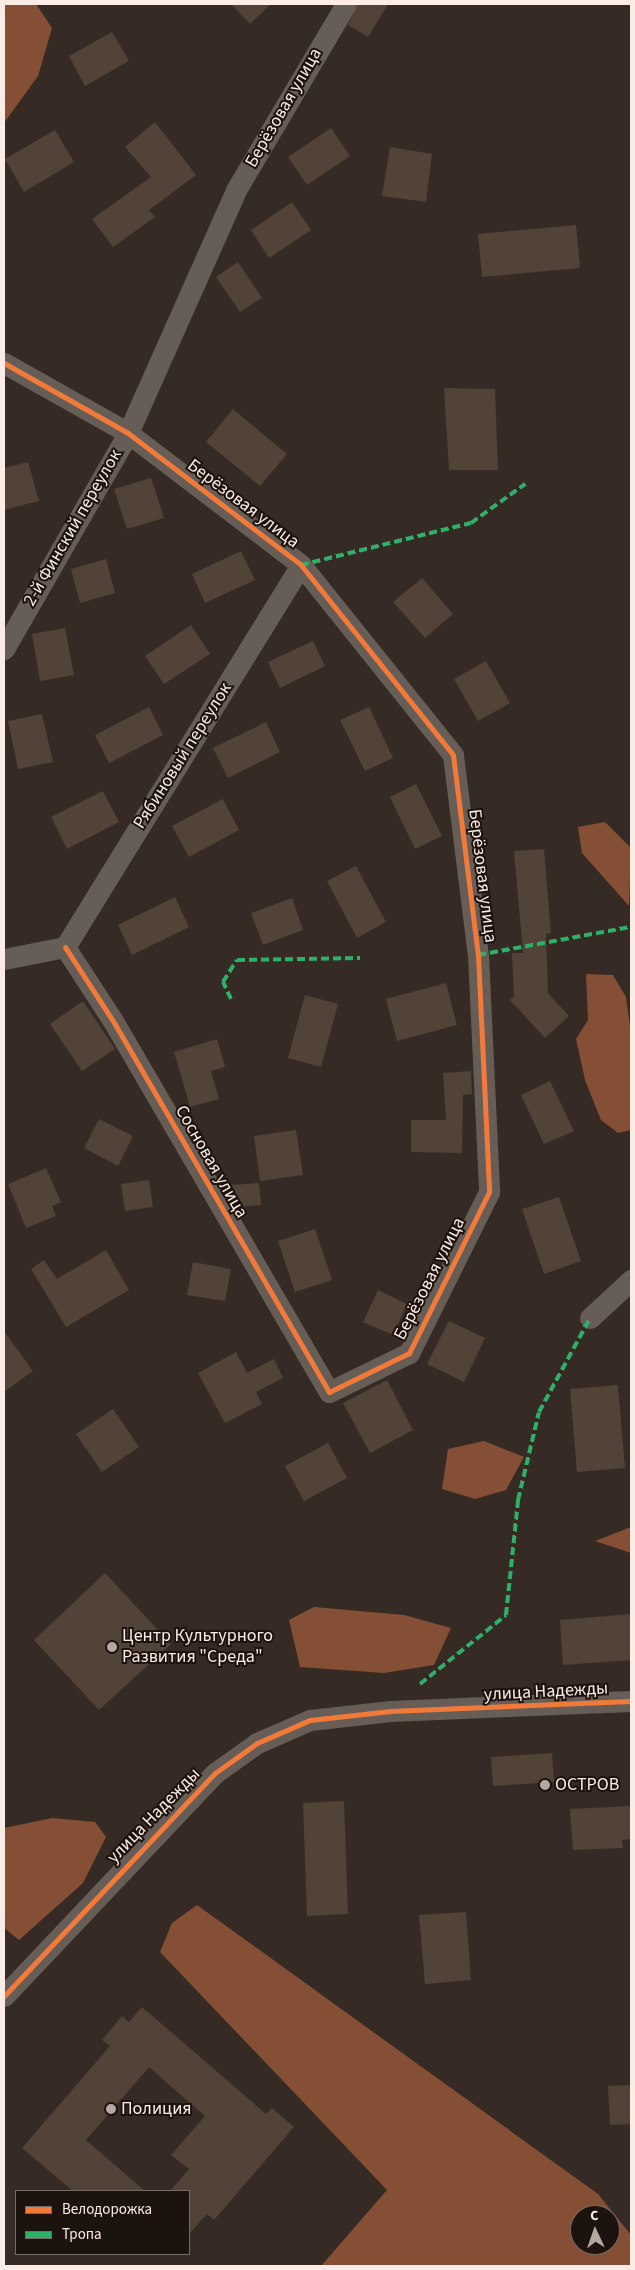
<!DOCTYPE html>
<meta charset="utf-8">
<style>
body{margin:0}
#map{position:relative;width:635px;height:2270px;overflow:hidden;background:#362a24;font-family:"Source Sans 3",sans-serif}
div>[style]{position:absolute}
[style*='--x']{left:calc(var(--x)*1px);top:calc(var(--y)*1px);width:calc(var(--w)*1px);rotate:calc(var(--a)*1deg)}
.forest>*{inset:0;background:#844f34}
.building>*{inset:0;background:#524339}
.minor>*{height:21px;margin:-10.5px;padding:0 10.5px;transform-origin:10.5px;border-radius:10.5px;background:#675d57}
.quiet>*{height:4px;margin-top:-2px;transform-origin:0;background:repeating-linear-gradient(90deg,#2db169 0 8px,transparent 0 12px)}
.cycleway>*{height:5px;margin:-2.5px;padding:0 2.5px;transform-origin:2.5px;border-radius:2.5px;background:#f17a3a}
.dots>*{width:14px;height:14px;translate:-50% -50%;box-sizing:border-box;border:2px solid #1d130e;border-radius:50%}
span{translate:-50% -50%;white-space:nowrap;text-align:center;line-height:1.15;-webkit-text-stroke:4px #1d130e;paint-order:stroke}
.street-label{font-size:18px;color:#fbece5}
.poi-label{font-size:18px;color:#fbece5}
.left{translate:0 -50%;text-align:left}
.frame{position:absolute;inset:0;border:5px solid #fbece5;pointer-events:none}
.legend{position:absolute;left:15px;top:2190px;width:175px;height:65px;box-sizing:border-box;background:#1d130e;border:1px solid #766a64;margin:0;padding:6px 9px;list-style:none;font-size:15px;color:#fbece5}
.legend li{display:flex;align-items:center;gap:10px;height:25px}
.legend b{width:25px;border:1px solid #766a64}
.north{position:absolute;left:570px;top:2205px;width:50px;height:50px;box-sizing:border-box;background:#1d130e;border:1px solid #766a64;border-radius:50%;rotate:357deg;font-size:14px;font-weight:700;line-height:20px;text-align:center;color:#fbece5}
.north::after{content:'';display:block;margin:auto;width:18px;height:22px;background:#b6a8a1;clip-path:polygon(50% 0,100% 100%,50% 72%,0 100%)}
</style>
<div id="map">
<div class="forest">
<div style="clip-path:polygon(4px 4px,36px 4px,52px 28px,38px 76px,4px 123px)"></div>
<div style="clip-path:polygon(605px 822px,631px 848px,629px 906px,582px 853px,578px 827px)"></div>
<div style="clip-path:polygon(586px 974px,613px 975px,626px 997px,631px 1033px,631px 1130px,618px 1133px,601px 1120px,585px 1080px,576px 1039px,588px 1020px)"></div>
<div style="clip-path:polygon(484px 1441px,524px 1457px,506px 1490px,475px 1499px,442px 1489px,448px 1449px)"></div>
<div style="clip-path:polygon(631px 1527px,631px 1553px,595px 1541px)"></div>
<div style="clip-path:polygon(314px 1607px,404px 1615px,451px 1628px,434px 1665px,384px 1673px,300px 1667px,289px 1620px)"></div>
<div style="clip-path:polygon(52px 1818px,95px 1822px,106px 1837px,83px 1883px,19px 1940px,4px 1928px,4px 1828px)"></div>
<div style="clip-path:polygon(evenodd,197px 1905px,598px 2194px,631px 2235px,631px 2266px,321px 2266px,387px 2190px,160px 1952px,172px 1923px,197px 1905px,580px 2215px,610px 2215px,610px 2245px,580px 2245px,580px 2215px)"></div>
</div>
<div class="building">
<div style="clip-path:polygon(231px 4px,271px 4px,250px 24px)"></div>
<div style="clip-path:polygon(358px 4px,388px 4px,368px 37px,348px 25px)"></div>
<div style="clip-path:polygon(112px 32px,129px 61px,85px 86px,69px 56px)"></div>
<div style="clip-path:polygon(155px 122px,196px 175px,149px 210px,155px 217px,113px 247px,92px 219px,151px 177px,125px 147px)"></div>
<div style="clip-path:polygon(331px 128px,350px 156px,307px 185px,288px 157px)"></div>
<div style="clip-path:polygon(55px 130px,74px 162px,24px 192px,5px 159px)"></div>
<div style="clip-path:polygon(390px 147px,432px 154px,426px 202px,382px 196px)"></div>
<div style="clip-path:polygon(292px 202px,311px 230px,269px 258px,251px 230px)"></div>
<div style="clip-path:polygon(576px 225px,580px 268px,482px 277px,478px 234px)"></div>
<div style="clip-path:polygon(238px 262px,262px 298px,240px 312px,216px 277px)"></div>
<div style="clip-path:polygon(444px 388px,495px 389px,498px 470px,449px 470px)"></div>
<div style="clip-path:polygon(233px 409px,287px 454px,260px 486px,206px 442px)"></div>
<div style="clip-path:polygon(28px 462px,39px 501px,4px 510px,4px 468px)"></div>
<div style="clip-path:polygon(151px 478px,164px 518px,127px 529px,114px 489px)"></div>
<div style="clip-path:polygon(241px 551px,255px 580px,205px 603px,192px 574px)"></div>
<div style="clip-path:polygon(106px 559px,115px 593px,80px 603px,71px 569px)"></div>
<div style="clip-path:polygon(422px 578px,453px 614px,425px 638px,393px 602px)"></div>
<div style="clip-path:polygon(191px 625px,210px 654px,164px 684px,145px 656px)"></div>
<div style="clip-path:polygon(65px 628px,74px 675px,40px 681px,32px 634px)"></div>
<div style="clip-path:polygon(313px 641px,325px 666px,280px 688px,268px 662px)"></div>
<div style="clip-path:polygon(486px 661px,510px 703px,478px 721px,454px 679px)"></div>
<div style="clip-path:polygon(149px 707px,163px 735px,109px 763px,95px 735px)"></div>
<div style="clip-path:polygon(369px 707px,393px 758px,365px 771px,340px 720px)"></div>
<div style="clip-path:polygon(42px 714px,53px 762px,18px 769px,8px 721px)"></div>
<div style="clip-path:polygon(266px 722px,280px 752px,228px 778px,213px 748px)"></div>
<div style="clip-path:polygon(416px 784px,442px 836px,415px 849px,390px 797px)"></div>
<div style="clip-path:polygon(103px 791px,119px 822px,67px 849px,51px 817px)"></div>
<div style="clip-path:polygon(223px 799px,239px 830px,189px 857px,172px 826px)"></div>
<div style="clip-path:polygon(544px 849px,551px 933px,546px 934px,548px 993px,569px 1016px,545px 1038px,510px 1000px,514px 996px,512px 953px,523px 953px,514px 851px)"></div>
<div style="clip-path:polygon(356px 866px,386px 922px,357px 938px,327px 881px)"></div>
<div style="clip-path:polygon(175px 897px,189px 927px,132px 955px,118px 925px)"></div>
<div style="clip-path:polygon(292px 898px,303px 930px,263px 945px,251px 913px)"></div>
<div style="clip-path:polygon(446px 983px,457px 1025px,397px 1041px,386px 999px)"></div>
<div style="clip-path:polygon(305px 995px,338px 1004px,321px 1067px,288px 1058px)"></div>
<div style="clip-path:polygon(83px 1001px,115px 1049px,82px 1071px,50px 1024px)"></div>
<div style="clip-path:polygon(217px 1039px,225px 1067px,211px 1071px,219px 1099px,190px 1107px,174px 1052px)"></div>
<div style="clip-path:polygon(471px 1071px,472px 1094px,463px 1095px,462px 1153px,411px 1152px,411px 1120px,446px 1120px,443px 1073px)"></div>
<div style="clip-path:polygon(550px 1081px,574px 1131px,544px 1144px,521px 1095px)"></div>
<div style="clip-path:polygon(99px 1119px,133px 1136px,118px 1166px,84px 1148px)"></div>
<div style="clip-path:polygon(296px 1130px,303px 1175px,260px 1181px,254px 1136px)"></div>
<div style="clip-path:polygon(46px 1168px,61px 1202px,52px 1206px,56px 1216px,26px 1228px,8px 1184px)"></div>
<div style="clip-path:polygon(149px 1180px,153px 1207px,125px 1211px,121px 1184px)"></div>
<div style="clip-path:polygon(259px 1183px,261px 1205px,236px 1207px,231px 1185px)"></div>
<div style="clip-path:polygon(559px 1197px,581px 1261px,544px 1274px,522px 1209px)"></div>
<div style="clip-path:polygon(315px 1229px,332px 1280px,295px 1292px,278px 1241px)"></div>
<div style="clip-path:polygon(106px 1250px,129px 1290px,66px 1327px,31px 1269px,44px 1260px,57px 1279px)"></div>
<div style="clip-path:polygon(193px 1262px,231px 1269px,225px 1301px,187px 1295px)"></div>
<div style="clip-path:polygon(378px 1290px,407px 1304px,393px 1335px,363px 1322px)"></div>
<div style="clip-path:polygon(449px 1321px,485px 1338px,464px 1382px,427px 1364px)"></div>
<div style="clip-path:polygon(4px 1331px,33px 1371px,4px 1392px)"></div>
<div style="clip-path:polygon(236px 1352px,247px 1373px,274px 1359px,283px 1378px,256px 1392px,262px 1404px,225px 1423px,198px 1373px)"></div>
<div style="clip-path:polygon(387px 1380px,413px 1430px,370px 1453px,343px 1403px)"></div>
<div style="clip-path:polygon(618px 1385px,625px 1468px,577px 1472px,570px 1389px)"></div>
<div style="clip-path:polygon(113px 1409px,139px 1447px,102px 1472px,76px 1434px)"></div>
<div style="clip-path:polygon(328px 1443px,347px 1478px,304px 1501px,285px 1466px)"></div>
<div style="clip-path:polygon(105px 1573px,171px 1644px,99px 1710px,34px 1640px)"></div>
<div style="clip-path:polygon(631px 1614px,631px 1660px,563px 1665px,560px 1620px)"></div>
<div style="clip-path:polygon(552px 1753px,554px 1782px,493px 1786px,491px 1757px)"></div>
<div style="clip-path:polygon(344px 1801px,348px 1914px,307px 1916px,303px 1803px)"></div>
<div style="clip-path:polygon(631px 1806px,631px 1839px,622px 1840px,623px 1848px,573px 1850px,570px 1809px)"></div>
<div style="clip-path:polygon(466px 1912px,471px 1980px,425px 1984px,419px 1915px)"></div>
<div style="clip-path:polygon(142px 2007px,266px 2114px,272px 2108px,294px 2127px,214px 2220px,207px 2214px,189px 2234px,189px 2191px,170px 2191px,189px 2169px,171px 2155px,205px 2116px,149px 2067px,86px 2140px,145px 2191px,73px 2191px,22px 2148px,110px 2046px,102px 2040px,122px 2016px,129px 2022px)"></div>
<div style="clip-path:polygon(631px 2085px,631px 2124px,610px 2125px,608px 2086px)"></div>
</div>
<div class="minor">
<div style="--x:4;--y:363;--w:142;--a:29.4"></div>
<div style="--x:128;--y:433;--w:218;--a:37.3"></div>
<div style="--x:301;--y:565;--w:243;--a:51.3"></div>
<div style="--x:453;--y:755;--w:202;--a:82.9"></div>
<div style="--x:478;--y:955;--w:237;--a:87.3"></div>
<div style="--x:489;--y:1192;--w:180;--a:116.4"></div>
<div style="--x:409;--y:1353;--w:89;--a:154"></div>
<div style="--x:329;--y:1392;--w:429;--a:-120.2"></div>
<div style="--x:113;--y:1021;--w:88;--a:-123"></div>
<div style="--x:4;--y:649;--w:249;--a:-60.1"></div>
<div style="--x:128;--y:433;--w:266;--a:-66"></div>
<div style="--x:236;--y:190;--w:216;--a:-59.4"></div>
<div style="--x:65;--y:947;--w:449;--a:-58.3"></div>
<div style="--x:4;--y:959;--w:62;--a:-11.1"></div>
<div style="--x:590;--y:1318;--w:56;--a:-42.8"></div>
<div style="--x:4;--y:1996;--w:307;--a:-46.6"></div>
<div style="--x:215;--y:1773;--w:52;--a:-35.5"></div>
<div style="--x:257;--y:1743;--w:58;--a:-23.5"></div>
<div style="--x:310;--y:1720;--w:81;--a:-6.4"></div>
<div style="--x:390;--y:1711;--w:241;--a:-2.4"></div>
</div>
<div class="quiet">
<div style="--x:301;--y:565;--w:175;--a:-13.9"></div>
<div style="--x:471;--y:523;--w:67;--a:-35.8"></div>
<div style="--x:478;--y:955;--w:156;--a:-10.4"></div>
<div style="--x:231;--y:999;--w:19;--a:-115"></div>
<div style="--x:223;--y:982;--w:26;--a:-58"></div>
<div style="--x:237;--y:960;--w:123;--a:-0.9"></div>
<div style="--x:420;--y:1684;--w:110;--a:-38.7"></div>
<div style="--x:506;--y:1615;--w:116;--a:-84"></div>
<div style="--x:518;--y:1500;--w:90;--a:-76.6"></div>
<div style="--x:539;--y:1412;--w:107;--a:-61.5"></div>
</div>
<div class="cycleway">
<div style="--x:4;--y:363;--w:142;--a:29.4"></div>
<div style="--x:128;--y:433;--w:218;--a:37.3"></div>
<div style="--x:301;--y:565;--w:243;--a:51.3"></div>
<div style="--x:453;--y:755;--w:202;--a:82.9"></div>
<div style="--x:478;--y:955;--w:237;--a:87.3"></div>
<div style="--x:489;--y:1192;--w:180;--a:116.4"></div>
<div style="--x:409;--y:1353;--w:89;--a:154"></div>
<div style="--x:329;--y:1392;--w:429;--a:-120.2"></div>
<div style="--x:113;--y:1021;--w:88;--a:-123"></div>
<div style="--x:4;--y:1996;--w:307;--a:-46.6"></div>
<div style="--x:215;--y:1773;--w:52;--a:-35.5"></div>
<div style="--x:257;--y:1743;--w:58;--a:-23.5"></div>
<div style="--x:310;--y:1720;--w:81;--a:-6.4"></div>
<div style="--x:390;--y:1711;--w:241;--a:-2.4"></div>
</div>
<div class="dots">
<div style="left:112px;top:1647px;background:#b6a8a1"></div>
<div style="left:545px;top:1785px;background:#b6a8a1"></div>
<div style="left:111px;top:2109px;background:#b6a8a1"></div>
</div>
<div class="street-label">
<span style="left:284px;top:108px;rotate:-60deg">Берёзовая улица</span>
<span style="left:243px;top:504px;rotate:37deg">Берёзовая улица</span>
<span style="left:73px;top:528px;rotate:-60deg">2-й Финский переулок</span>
<span style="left:183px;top:756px;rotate:-58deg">Рябиновый переулок</span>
<span style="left:482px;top:876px;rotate:83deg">Берёзовая улица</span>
<span style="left:211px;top:1162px;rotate:60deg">Сосновая улица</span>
<span style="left:430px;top:1279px;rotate:-63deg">Берёзовая улица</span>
<span style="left:546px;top:1692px;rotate:-3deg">улица Надежды</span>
<span style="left:154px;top:1816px;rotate:-46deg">улица Надежды</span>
</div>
<div class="poi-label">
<span class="left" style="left:122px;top:1647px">Центр Культурного<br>Развития "Среда"</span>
<span class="left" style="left:555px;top:1785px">ОСТРОВ</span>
<span class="left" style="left:121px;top:2109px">Полиция</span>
</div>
<div class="frame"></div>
<ul class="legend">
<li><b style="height:6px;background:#f17a3a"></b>Велодорожка</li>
<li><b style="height:6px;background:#2db169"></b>Тропа</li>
</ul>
<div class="north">С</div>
</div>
